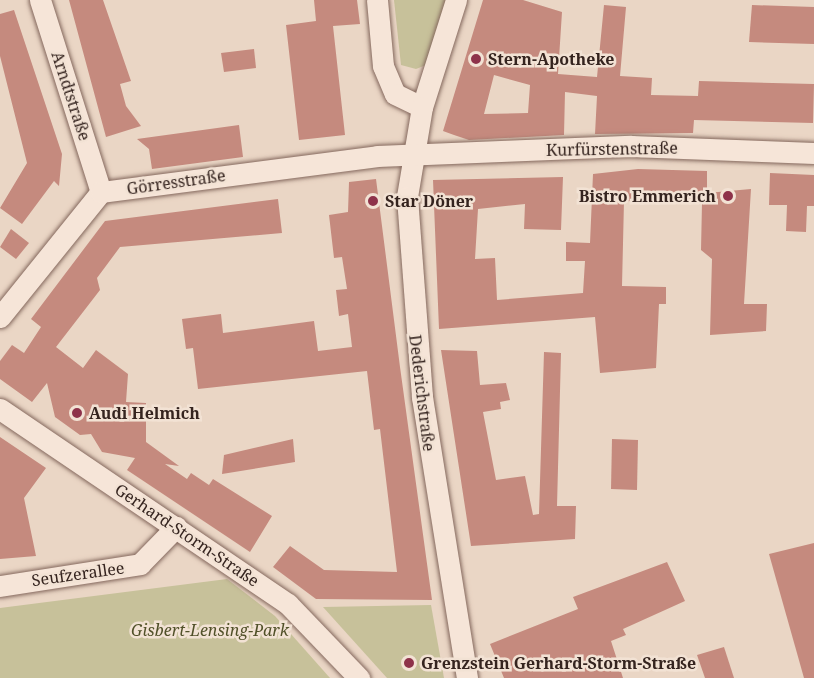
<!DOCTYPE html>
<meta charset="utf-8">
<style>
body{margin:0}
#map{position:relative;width:814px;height:678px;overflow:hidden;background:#ead6c5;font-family:"Noto Serif",serif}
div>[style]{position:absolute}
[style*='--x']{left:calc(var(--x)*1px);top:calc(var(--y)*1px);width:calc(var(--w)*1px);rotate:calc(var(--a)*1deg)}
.green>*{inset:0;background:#c7c19a}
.building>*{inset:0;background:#c58a7e}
.roads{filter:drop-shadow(0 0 2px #84685d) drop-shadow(0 0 2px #84685d)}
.street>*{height:21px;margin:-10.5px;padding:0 10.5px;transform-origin:10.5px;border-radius:10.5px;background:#f6e5d8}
.dots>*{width:16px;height:16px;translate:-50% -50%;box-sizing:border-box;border:3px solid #f2e2d4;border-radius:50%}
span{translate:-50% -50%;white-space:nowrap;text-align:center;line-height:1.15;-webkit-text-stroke:5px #f2e2d4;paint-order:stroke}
.poi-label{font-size:16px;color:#35241f;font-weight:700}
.left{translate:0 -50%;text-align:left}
.right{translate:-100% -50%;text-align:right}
.street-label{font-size:16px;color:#35241f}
.park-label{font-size:16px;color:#505028;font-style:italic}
</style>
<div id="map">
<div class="green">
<div style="clip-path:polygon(394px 0,446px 0,426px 65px,416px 69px,401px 65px)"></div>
<div style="clip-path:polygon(227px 579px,275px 616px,330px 678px,0 678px,0 608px)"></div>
<div style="clip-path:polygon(431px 605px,444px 678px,387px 678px,323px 607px)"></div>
</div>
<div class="building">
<div style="clip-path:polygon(69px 0,103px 0,131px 81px,120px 84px,126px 106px,141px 126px,106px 137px)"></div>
<div style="clip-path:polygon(314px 0,357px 0,360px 24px,333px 26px,345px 135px,299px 140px,286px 25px,316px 21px)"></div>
<div style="clip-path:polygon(evenodd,483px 0,523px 0,562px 12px,558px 74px,597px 77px,604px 5px,626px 7px,620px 76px,652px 78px,651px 95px,698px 96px,699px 81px,814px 84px,813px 123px,694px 120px,693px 133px,595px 134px,597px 96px,565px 92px,564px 135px,469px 140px,454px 135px,443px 131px,483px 0,494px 75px,530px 85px,528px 113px,484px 114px,494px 75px)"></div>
<div style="clip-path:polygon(752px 5px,814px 7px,814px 44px,749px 42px)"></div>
<div style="clip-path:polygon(14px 10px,62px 154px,59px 186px,54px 181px,22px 224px,0 208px,27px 163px,0 56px,0 14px)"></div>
<div style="clip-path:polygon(254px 49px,256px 68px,224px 72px,221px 53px)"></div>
<div style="clip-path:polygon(239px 125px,243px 157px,152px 169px,149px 149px,137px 139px)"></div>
<div style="clip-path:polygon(638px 169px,707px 171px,707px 193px,751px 189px,744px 304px,767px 304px,766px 331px,710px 335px,712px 259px,701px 250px,702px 203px,624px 201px,622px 286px,666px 287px,666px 304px,659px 304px,656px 368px,600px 373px,595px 317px,439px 329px,433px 180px,563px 177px,561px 230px,524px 229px,525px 204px,478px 209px,475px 259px,495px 258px,497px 300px,583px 293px,585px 261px,566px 261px,566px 242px,590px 243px,593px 174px)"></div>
<div style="clip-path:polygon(770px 173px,814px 175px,814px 206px,807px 206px,806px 232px,786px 231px,787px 205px,769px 205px)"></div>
<div style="clip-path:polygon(376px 179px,400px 367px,432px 600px,316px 599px,273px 567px,290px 546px,324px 570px,397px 572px,380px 429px,374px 430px,367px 371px,198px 389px,193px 348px,186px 349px,182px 319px,221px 314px,223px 333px,314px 321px,318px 351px,352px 347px,348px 314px,339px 316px,336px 290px,347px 289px,342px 257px,334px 258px,329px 215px,348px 212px,349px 182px)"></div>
<div style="clip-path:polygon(278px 199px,282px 233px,120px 247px,97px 278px,100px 290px,56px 347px,83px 368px,96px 350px,128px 374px,126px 402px,146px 403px,146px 442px,179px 466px,165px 464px,187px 479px,191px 473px,209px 485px,213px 479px,272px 516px,250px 552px,127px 470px,135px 458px,102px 452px,91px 434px,80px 435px,55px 417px,47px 383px,32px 402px,0 379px,0 361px,12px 345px,24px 353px,41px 327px,31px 319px,105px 221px)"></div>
<div style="clip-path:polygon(11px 229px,29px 243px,16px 259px,0 247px)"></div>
<div style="clip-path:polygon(441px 350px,477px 351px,480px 385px,506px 383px,510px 400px,500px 402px,501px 409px,483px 412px,496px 480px,525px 476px,533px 515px,539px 514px,544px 352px,561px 353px,557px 506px,576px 506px,575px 539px,471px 546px)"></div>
<div style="clip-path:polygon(0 437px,46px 468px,24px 498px,36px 556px,0 559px)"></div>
<div style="clip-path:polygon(293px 439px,295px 462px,222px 474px,224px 455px)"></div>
<div style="clip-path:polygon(612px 439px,638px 440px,637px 490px,611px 489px)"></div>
<div style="clip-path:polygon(814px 543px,814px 678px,804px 678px,769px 554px)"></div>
<div style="clip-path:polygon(667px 562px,685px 601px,623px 629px,626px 635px,611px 641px,623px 678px,504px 678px,490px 644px,578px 609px,573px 597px)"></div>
<div style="clip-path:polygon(724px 647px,734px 678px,705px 678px,697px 655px)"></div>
</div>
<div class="roads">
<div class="street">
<div style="--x:40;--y:0;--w:201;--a:72.4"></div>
<div style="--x:377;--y:0;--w:66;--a:84.8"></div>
<div style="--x:383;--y:66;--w:30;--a:67"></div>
<div style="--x:395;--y:94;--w:30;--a:26"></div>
<div style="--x:456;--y:0;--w:112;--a:107.6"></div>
<div style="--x:422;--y:107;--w:91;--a:99.5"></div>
<div style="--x:407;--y:197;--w:201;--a:85.7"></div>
<div style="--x:422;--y:397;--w:285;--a:80.9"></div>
<div style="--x:0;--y:317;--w:161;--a:-51.1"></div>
<div style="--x:101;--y:192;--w:278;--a:-7.4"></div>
<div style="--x:377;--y:156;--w:254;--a:-2.3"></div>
<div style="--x:631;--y:146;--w:183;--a:2.2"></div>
<div style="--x:0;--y:409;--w:348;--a:34.1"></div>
<div style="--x:288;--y:604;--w:103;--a:46.2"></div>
<div style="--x:0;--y:586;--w:142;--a:-8.9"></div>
<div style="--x:140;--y:564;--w:52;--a:-45.8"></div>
</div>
</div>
<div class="dots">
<div style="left:476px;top:59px;background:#8e324a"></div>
<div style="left:728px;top:196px;background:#8e324a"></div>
<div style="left:373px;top:201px;background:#8e324a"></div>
<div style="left:77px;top:413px;background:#8e324a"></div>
<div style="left:409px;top:663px;background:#8e324a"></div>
</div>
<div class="poi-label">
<span class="left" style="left:488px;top:59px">Stern-Apotheke</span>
<span class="right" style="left:716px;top:196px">Bistro Emmerich</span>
<span class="left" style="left:385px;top:201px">Star Döner</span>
<span class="left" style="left:89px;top:413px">Audi Helmich</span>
<span class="left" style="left:421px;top:663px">Grenzstein Gerhard-Storm-Straße</span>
</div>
<div class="street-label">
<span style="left:71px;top:96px;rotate:72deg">Arndtstraße</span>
<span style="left:612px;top:149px;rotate:-1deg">Kurfürstenstraße</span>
<span style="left:176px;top:182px;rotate:-8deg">Görresstraße</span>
<span style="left:422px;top:393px;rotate:83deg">Dederichstraße</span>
<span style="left:187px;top:535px;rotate:34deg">Gerhard-Storm-Straße</span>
<span style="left:78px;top:574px;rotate:-8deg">Seufzerallee</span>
</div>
<div class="park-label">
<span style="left:210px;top:630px">Gisbert-Lensing-Park</span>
</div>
</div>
